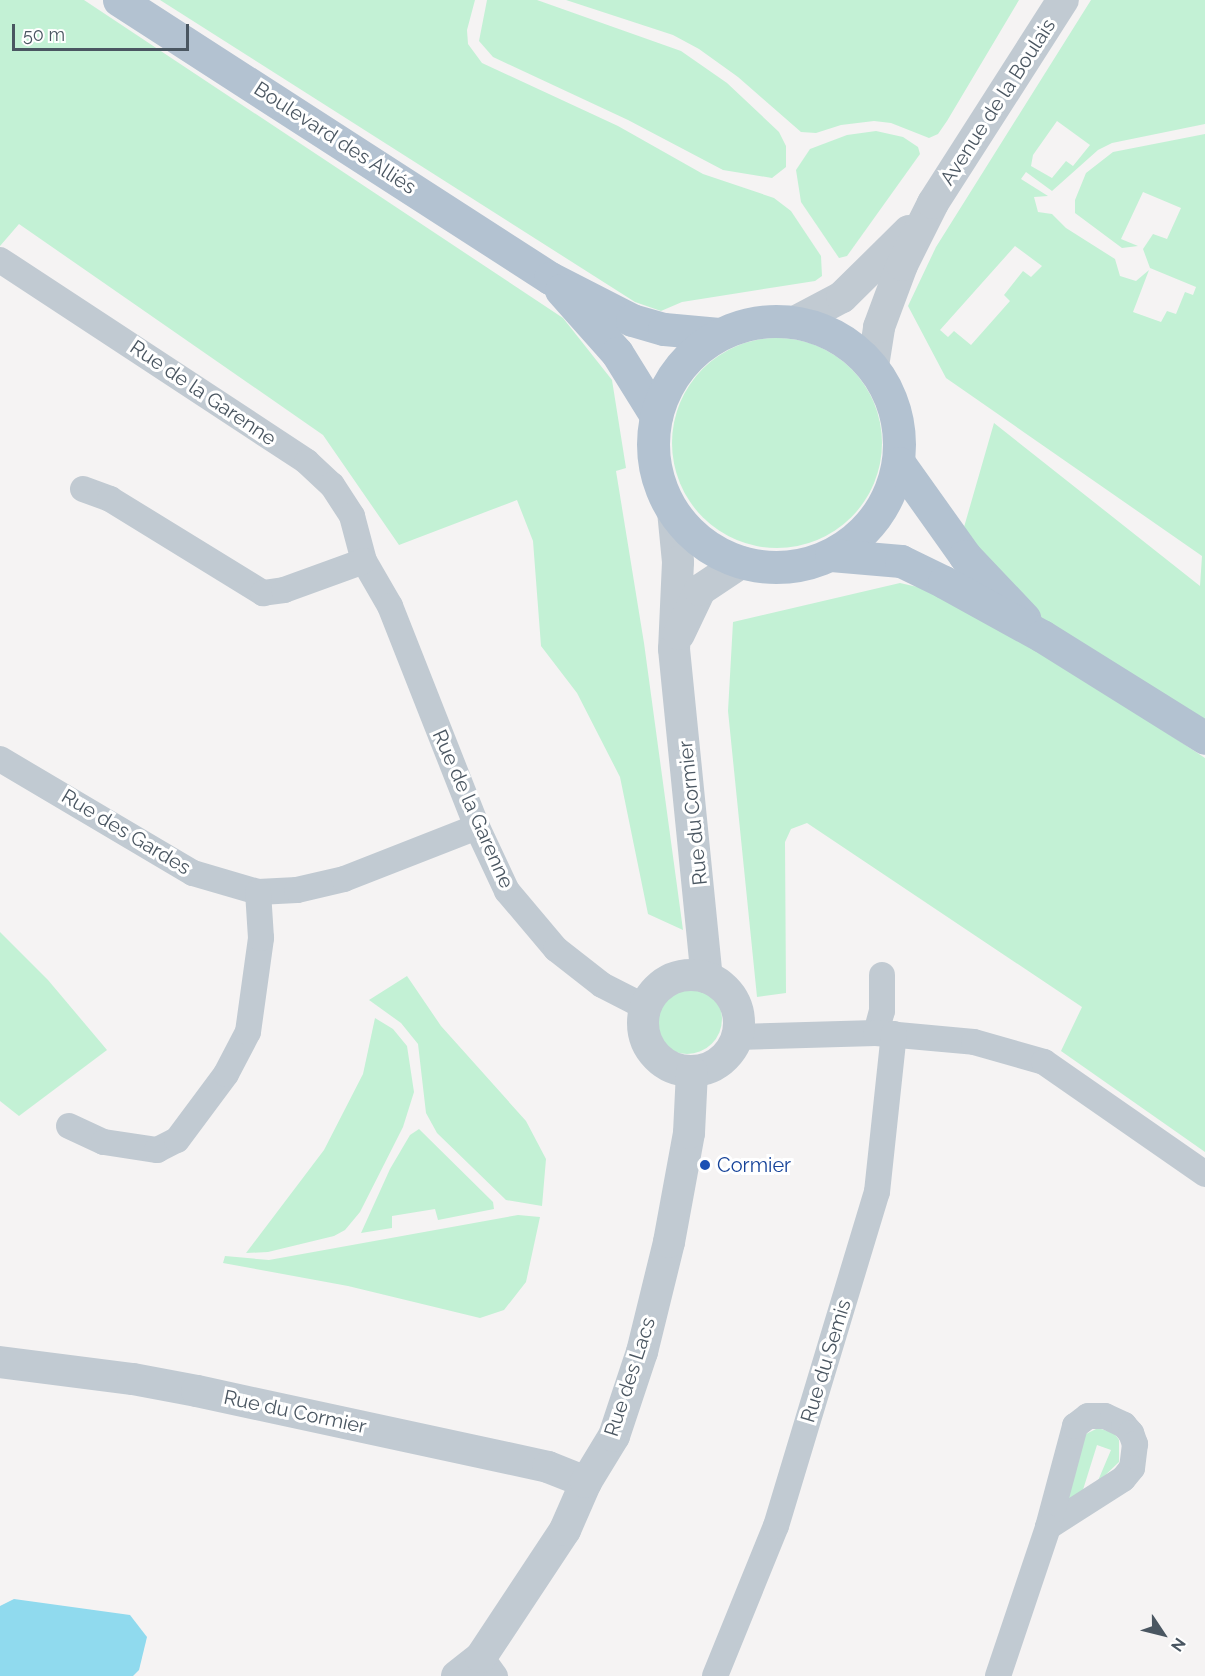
<!DOCTYPE html>
<meta charset="utf-8">
<style>
body{margin:0}
#map{position:relative;width:1205px;height:1676px;overflow:hidden;background:#f5f3f3;font-family:Raleway,sans-serif}
div>[style]{position:absolute}
[style*='--x']{left:calc(var(--x)*1px);top:calc(var(--y)*1px);width:calc(var(--w)*1px);rotate:calc(var(--a)*1deg)}
.green>*{inset:0;background:#c3f1d5}
.round{border-radius:50%}
.water>*{inset:0;background:#90daee}
.minor>*{height:26px;margin:-13px;padding:0 13px;transform-origin:13px;border-radius:13px;background:#c1cad2}
.tertiary>*{height:32px;margin:-16px;padding:0 16px;transform-origin:16px;border-radius:16px;background:#c1cad2}
.tertiary>.ring{margin:-16px;padding:0;box-sizing:content-box;background:none;border:32px solid #c1cad2;border-radius:50%}
.primary>*{height:33px;margin:-16.5px;padding:0 16.5px;transform-origin:16.5px;border-radius:16.5px;background:#b3c2d1}
.primary>.ring{margin:-16.5px;padding:0;box-sizing:content-box;background:none;border:33px solid #b3c2d1;border-radius:50%}
.dots>*{width:16px;height:16px;translate:-50% -50%;box-sizing:border-box;border:3px solid #fff;border-radius:50%}
span{translate:-50% -50%;white-space:nowrap;text-align:center;line-height:1.15;-webkit-text-stroke:6px #fff;paint-order:stroke}
.street-label{font-size:20px;color:#4a5661}
.transit-label{font-size:20px;color:#164399}
.left{translate:0 -50%;text-align:left}
.north{position:absolute;left:1133px;top:1604px;width:60px;height:60px;-webkit-text-stroke:4px #fff;paint-order:stroke;rotate:125deg;font-size:16px;font-weight:700;line-height:24px;text-align:center;color:#4a5661}
.north::after{content:'';display:block;margin:auto;width:21px;height:27px;background:#4a5661;clip-path:polygon(50% 0,100% 100%,50% 72%,0 100%)}
.scale{position:absolute;left:12px;top:24px;width:177px;height:27px;box-sizing:border-box;border:3px solid #4a5661;border-top:0;padding-left:8px;font-size:18px;line-height:21px;white-space:nowrap;color:#4a5661;-webkit-text-stroke:4px #fff;paint-order:stroke}
</style>
<div id="map">
<div class="green">
<div style="clip-path:polygon(0 0,84px 0,563px 318px,612px 380px,626px 468px,616px 471px,644px 643px,683px 930px,648px 914px,620px 777px,577px 693px,541px 646px,533px 541px,517px 500px,399px 545px,323px 435px,19px 224px,0 246px)"></div>
<div style="clip-path:polygon(160px 0,475px 0,467px 30px,468px 44px,482px 63px,618px 126px,703px 174px,774px 198px,791px 211px,821px 256px,822px 276px,815px 281px,682px 302px,661px 311px,635px 302px)"></div>
<div style="clip-path:polygon(487px 0,537px 0,681px 51px,727px 83px,779px 132px,786px 146px,786px 167px,772px 178px,723px 170px,628px 120px,493px 57px,479px 41px)"></div>
<div style="clip-path:polygon(566px 0,1019px 0,947px 121px,938px 134px,929px 138px,891px 123px,874px 121px,841px 125px,816px 133px,801px 132px,738px 77px,699px 49px,673px 35px)"></div>
<div style="clip-path:polygon(evenodd,1091px 0,1205px 0,1205px 124px,1112px 143px,1098px 150px,1052px 191px,1026px 172px,1021px 179px,1048px 196px,1034px 197px,1038px 212px,1052px 214px,1066px 228px,1115px 259px,1120px 276px,1136px 281px,1149px 270px,1133px 312px,1161px 322px,1167px 311px,1176px 314px,1185px 292px,1193px 295px,1196px 287px,1150px 268px,1143px 249px,1153px 234px,1167px 239px,1181px 208px,1143px 192px,1121px 239px,1138px 246px,1122px 248px,1075px 213px,1075px 200px,1086px 173px,1113px 152px,1205px 134px,1205px 723px,970px 573px,960px 541px,994px 423px,1200px 586px,1202px 556px,946px 378px,908px 306px,936px 247px,1091px 0,1057px 121px,1090px 145px,1073px 166px,1066px 161px,1052px 178px,1031px 166px,1033px 155px,1057px 121px,1091px 0,1015px 246px,1042px 266px,1031px 277px,1023px 271px,1004px 295px,1010px 301px,971px 345px,954px 331px,948px 337px,940px 330px,1015px 246px)"></div>
<div style="clip-path:polygon(876px 131px,903px 137px,918px 147px,920px 154px,847px 256px,839px 258px,801px 202px,796px 170px,810px 149px,847px 135px)"></div>
<div class="round" style="left:672px;top:338px;width:210px;height:210px"></div>
<div style="clip-path:polygon(900px 583px,961px 597px,1205px 758px,1205px 1152px,1061px 1051px,1082px 1007px,807px 823px,791px 829px,785px 842px,786px 993px,757px 997px,728px 711px,733px 622px)"></div>
<div style="clip-path:polygon(0 932px,48px 980px,107px 1050px,19px 1116px,0 1101px)"></div>
<div style="clip-path:polygon(407px 976px,441px 1026px,526px 1121px,546px 1159px,542px 1206px,506px 1200px,437px 1133px,426px 1113px,418px 1044px,401px 1023px,369px 1000px)"></div>
<div class="round" style="left:652px;top:984px;width:70px;height:70px"></div>
<div style="clip-path:polygon(375px 1018px,393px 1029px,407px 1046px,414px 1092px,403px 1127px,360px 1212px,345px 1230px,334px 1236px,268px 1252px,246px 1253px,324px 1150px,363px 1074px)"></div>
<div style="clip-path:polygon(419px 1129px,493px 1202px,494px 1209px,438px 1220px,435px 1209px,392px 1216px,392px 1228px,361px 1233px,390px 1169px,410px 1135px)"></div>
<div style="clip-path:polygon(518px 1215px,540px 1217px,526px 1282px,504px 1310px,480px 1318px,348px 1286px,223px 1263px,225px 1256px,269px 1260px)"></div>
<div style="clip-path:polygon(1098px 1428px,1114px 1433px,1119px 1440px,1119px 1462px,1097px 1483px,1111px 1450px,1097px 1445px,1082px 1493px,1067px 1502px,1082px 1436px)"></div>
</div>
<div class="water">
<div style="clip-path:polygon(14px 1599px,130px 1615px,147px 1637px,139px 1670px,133px 1676px,0 1676px,0 1606px)"></div>
</div>
<div class="minor">
<div style="--x:0;--y:260;--w:367;--a:33.3"></div>
<div style="--x:307;--y:462;--w:34;--a:43"></div>
<div style="--x:332;--y:485;--w:37;--a:57"></div>
<div style="--x:352;--y:516;--w:47;--a:75.1"></div>
<div style="--x:364;--y:561;--w:52;--a:60"></div>
<div style="--x:390;--y:606;--w:238;--a:68.5"></div>
<div style="--x:477;--y:827;--w:71;--a:64.9"></div>
<div style="--x:507;--y:891;--w:76;--a:49.8"></div>
<div style="--x:556;--y:949;--w:58;--a:38"></div>
<div style="--x:602;--y:985;--w:48;--a:27.1"></div>
<div style="--x:83;--y:489;--w:29;--a:20"></div>
<div style="--x:110;--y:499;--w:180;--a:31.6"></div>
<div style="--x:263;--y:593;--w:21;--a:-8"></div>
<div style="--x:284;--y:590;--w:85;--a:-19.9"></div>
<div style="--x:0;--y:759;--w:224;--a:30.6"></div>
<div style="--x:193;--y:873;--w:68;--a:16.3"></div>
<div style="--x:258;--y:892;--w:39;--a:-3"></div>
<div style="--x:297;--y:890;--w:48;--a:-13.2"></div>
<div style="--x:344;--y:879;--w:143;--a:-21.4"></div>
<div style="--x:876;--y:1033;--w:23;--a:-75"></div>
<div style="--x:882;--y:1011;--w:36;--a:-90"></div>
<div style="--x:737;--y:1037;--w:139;--a:-1.6"></div>
<div style="--x:876;--y:1033;--w:98;--a:5.2"></div>
<div style="--x:974;--y:1042;--w:73;--a:15.9"></div>
<div style="--x:1044;--y:1062;--w:196;--a:34.8"></div>
<div style="--x:69;--y:1126;--w:38;--a:25"></div>
<div style="--x:104;--y:1142;--w:54;--a:8.6"></div>
<div style="--x:157;--y:1150;--w:22;--a:-27"></div>
<div style="--x:177;--y:1140;--w:82;--a:-53.4"></div>
<div style="--x:226;--y:1074;--w:47;--a:-62.4"></div>
<div style="--x:248;--y:1032;--w:95;--a:-82.1"></div>
<div style="--x:261;--y:938;--w:46;--a:-93.7"></div>
<div style="--x:1088;--y:1416;--w:17;--a:0"></div>
<div style="--x:1105;--y:1416;--w:21;--a:25"></div>
<div style="--x:1124;--y:1425;--w:11;--a:49"></div>
<div style="--x:1131;--y:1433;--w:12;--a:70"></div>
<div style="--x:1135;--y:1444;--w:24;--a:97"></div>
<div style="--x:1132;--y:1468;--w:14;--a:129"></div>
<div style="--x:1123;--y:1479;--w:89;--a:147.4"></div>
<div style="--x:1048;--y:1527;--w:105;--a:-75"></div>
<div style="--x:1075;--y:1426;--w:16;--a:-38"></div>
<div style="--x:481;--y:1657;--w:24;--a:54"></div>
<div style="--x:715;--y:1676;--w:162;--a:-67.9"></div>
<div style="--x:776;--y:1526;--w:349;--a:-73.2"></div>
<div style="--x:877;--y:1192;--w:159;--a:-83.9"></div>
<div style="--x:998;--y:1676;--w:157;--a:-71.4"></div>
</div>
<div class="tertiary">
<div style="--x:795;--y:322;--w:53;--a:-28"></div>
<div style="--x:842;--y:297;--w:94;--a:-44.6"></div>
<div style="--x:873;--y:366;--w:39;--a:-81"></div>
<div style="--x:879;--y:327;--w:66;--a:-69.6"></div>
<div style="--x:902;--y:265;--w:69;--a:-63.4"></div>
<div style="--x:933;--y:203;--w:241;--a:-57.4"></div>
<div style="--x:673;--y:511;--w:51;--a:84.4"></div>
<div style="--x:678;--y:562;--w:87;--a:92.6"></div>
<div style="--x:674;--y:649;--w:330;--a:84.3"></div>
<div style="--x:679;--y:634;--w:49;--a:-64.5"></div>
<div style="--x:700;--y:590;--w:50;--a:-33.7"></div>
<div class="ring" style="left:643px;top:975px;width:64px;height:64px"></div>
<div style="--x:0;--y:1362;--w:134;--a:7.3"></div>
<div style="--x:133;--y:1379;--w:65;--a:10.6"></div>
<div style="--x:197;--y:1391;--w:359;--a:12.2"></div>
<div style="--x:548;--y:1467;--w:41;--a:21.5"></div>
<div style="--x:457;--y:1676;--w:31;--a:-38"></div>
<div style="--x:481;--y:1657;--w:152;--a:-56.5"></div>
<div style="--x:565;--y:1530;--w:52;--a:-66.4"></div>
<div style="--x:586;--y:1482;--w:54;--a:-58.7"></div>
<div style="--x:614;--y:1436;--w:89;--a:-71.6"></div>
<div style="--x:642;--y:1352;--w:113;--a:-76.2"></div>
<div style="--x:669;--y:1242;--w:111;--a:-79.6"></div>
<div style="--x:689;--y:1133;--w:61;--a:-87.2"></div>
</div>
<div class="primary">
<div style="--x:119;--y:0;--w:513;--a:32.82"></div>
<div style="--x:550;--y:278;--w:92;--a:27.1"></div>
<div style="--x:632;--y:320;--w:33;--a:16"></div>
<div style="--x:664;--y:329;--w:55;--a:5.2"></div>
<div style="--x:561;--y:290;--w:84;--a:48.4"></div>
<div style="--x:617;--y:353;--w:74;--a:58.2"></div>
<div class="ring" style="left:653px;top:321px;width:213px;height:213px"></div>
<div style="--x:899;--y:463;--w:114;--a:54.6"></div>
<div style="--x:965;--y:556;--w:86;--a:46.4"></div>
<div style="--x:831;--y:555;--w:70;--a:4.9"></div>
<div style="--x:901;--y:561;--w:48;--a:26"></div>
<div style="--x:944;--y:582;--w:112;--a:28.9"></div>
<div style="--x:1042;--y:636;--w:192;--a:32"></div>
</div>
<div class="dots">
<div style="left:705px;top:1165px;background:#1a4fb4"></div>
</div>
<div class="street-label">
<span style="left:998px;top:102px;rotate:-57deg">Avenue de la Boulais</span>
<span style="left:335px;top:138px;rotate:33deg">Boulevard des Alliés</span>
<span style="left:203px;top:393px;rotate:34deg">Rue de la Garenne</span>
<span style="left:473px;top:809px;rotate:66deg">Rue de la Garenne</span>
<span style="left:693px;top:813px;rotate:-96deg">Rue du Cormier</span>
<span style="left:126px;top:832px;rotate:31deg">Rue des Gardes</span>
<span style="left:826px;top:1361px;rotate:-73deg">Rue du Semis</span>
<span style="left:630px;top:1377px;rotate:-72deg">Rue des Lacs</span>
<span style="left:295px;top:1412px;rotate:12deg">Rue du Cormier</span>
</div>
<div class="transit-label">
<span class="left" style="left:717px;top:1165px">Cormier</span>
</div>
<div class="north">N</div>
<div class="scale">50 m</div>
</div>
